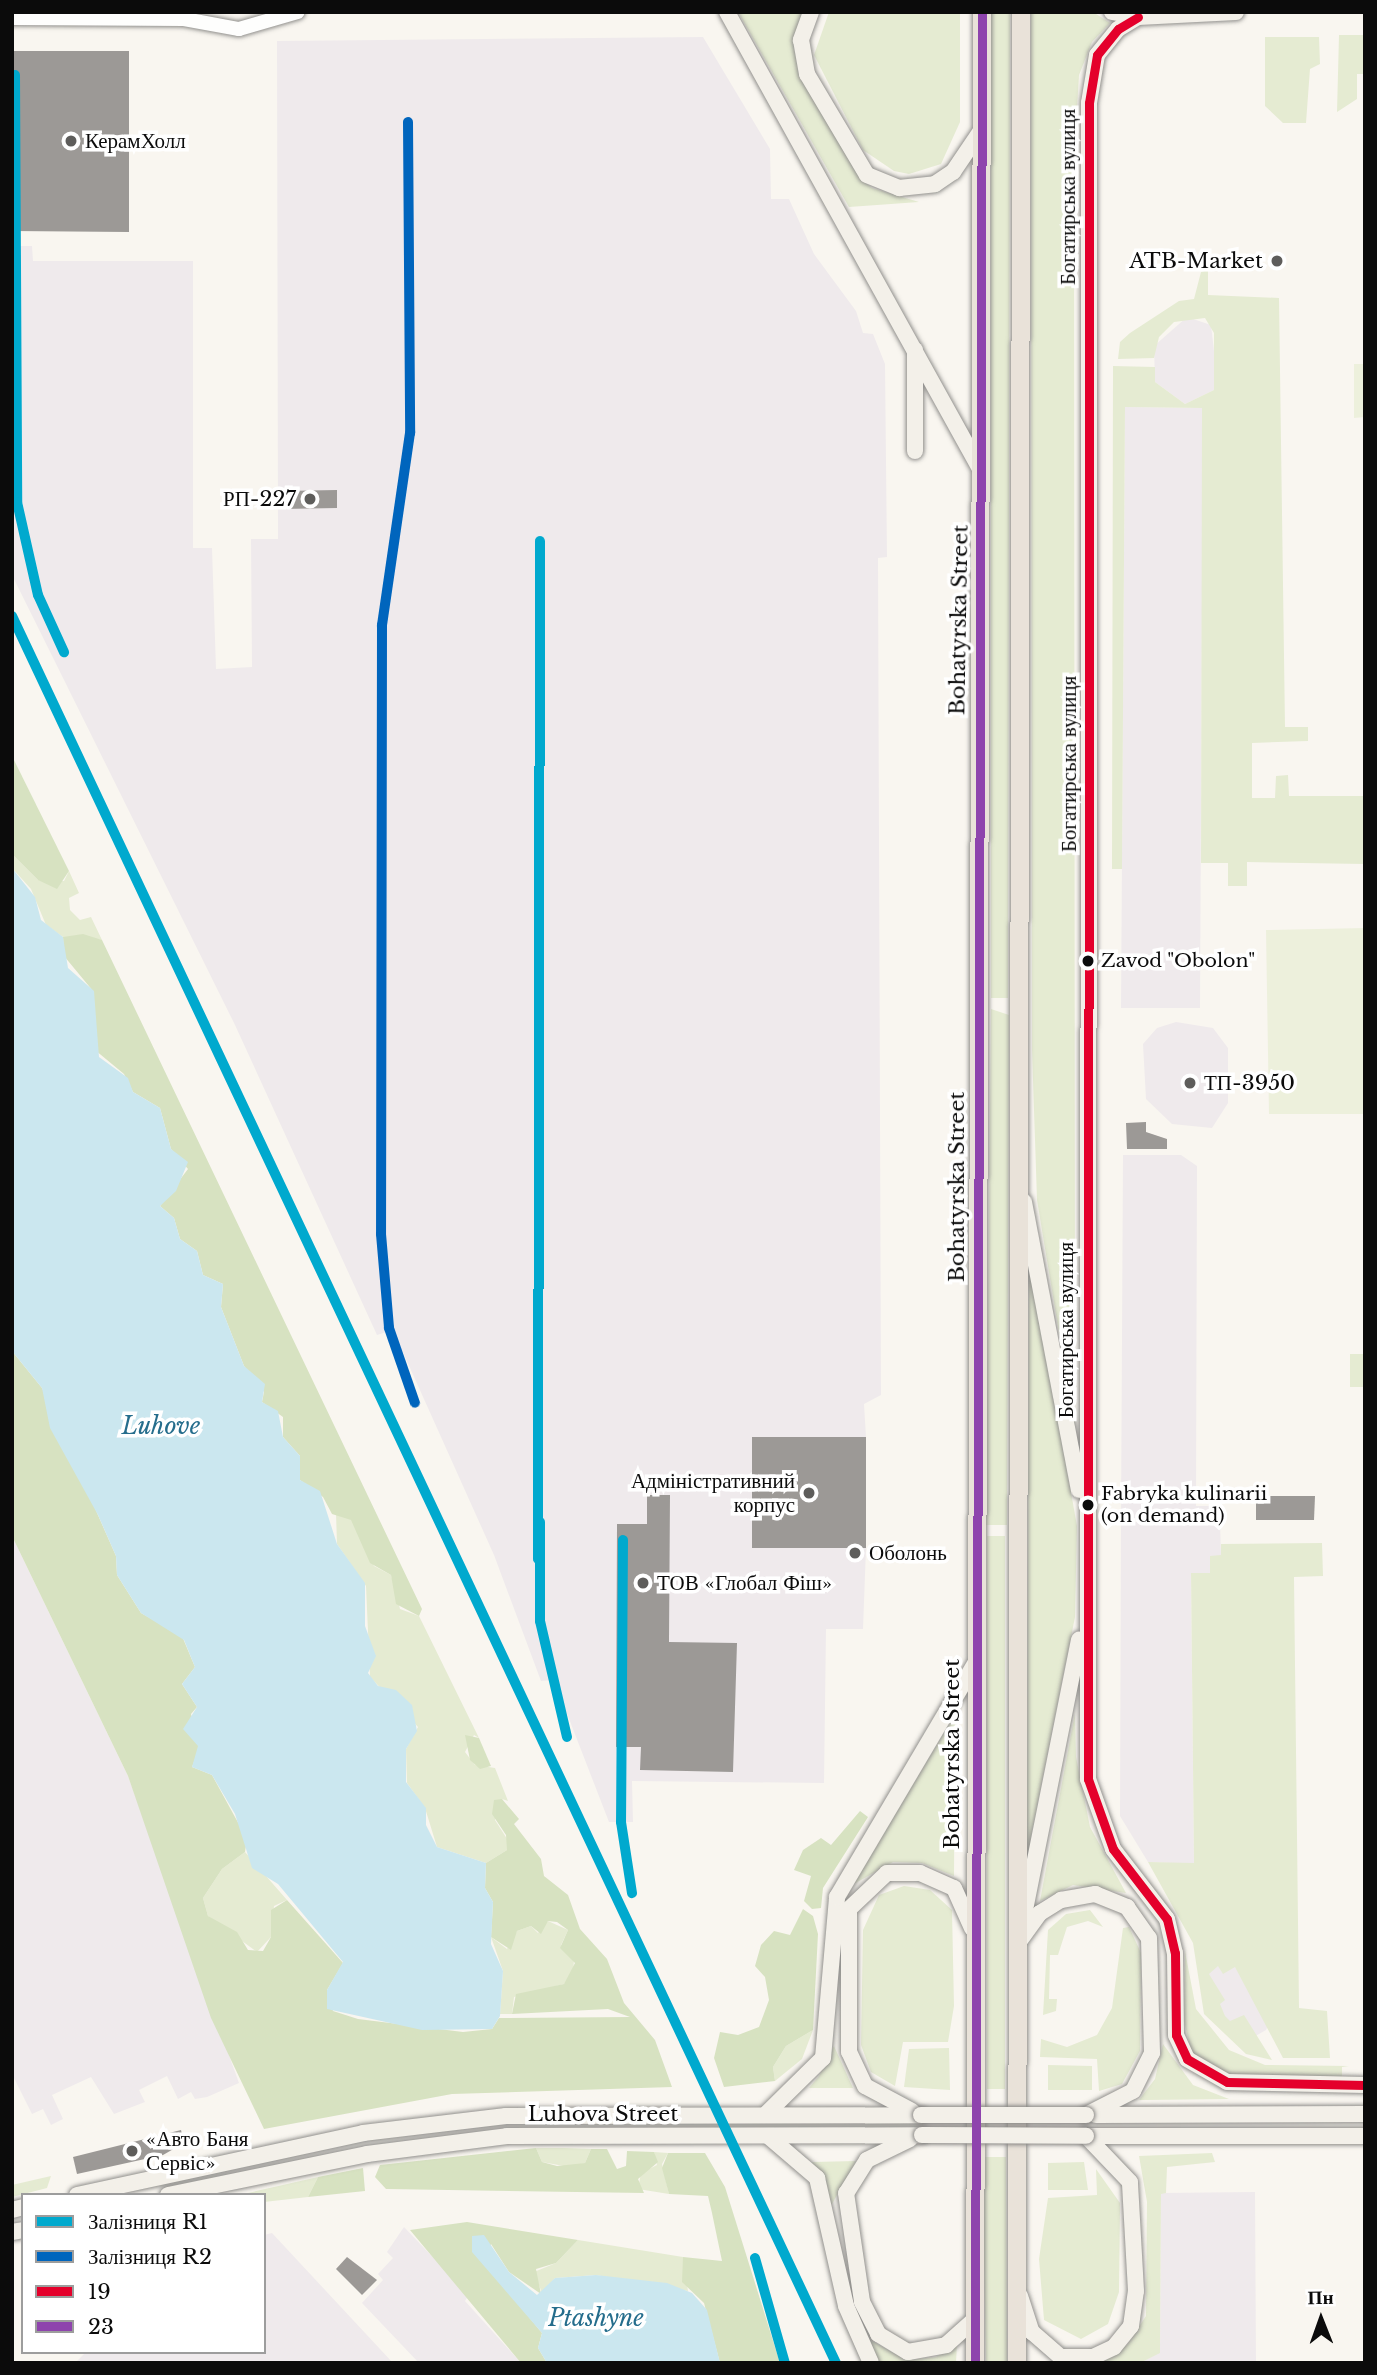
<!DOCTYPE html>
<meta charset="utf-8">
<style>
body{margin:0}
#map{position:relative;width:1377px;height:2375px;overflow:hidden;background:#f9f6f0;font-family:"Libre Baskerville",serif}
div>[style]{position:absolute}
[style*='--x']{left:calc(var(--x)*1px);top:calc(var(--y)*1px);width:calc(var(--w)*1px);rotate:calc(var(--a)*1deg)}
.industrial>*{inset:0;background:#efeaec}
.green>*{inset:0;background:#e5ebd2}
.forest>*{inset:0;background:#d7e2c1}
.pitch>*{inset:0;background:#edf0dc}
.water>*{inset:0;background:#cbe7ef}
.building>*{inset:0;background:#9c9996}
.roads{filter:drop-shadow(0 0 2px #92918e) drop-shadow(0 0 2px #92918e)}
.tertiary>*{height:14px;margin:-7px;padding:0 7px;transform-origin:7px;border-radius:7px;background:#fefefd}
.secondary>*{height:16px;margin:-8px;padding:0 8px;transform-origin:8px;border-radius:8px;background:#f3f0e9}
.primary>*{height:18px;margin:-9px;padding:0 9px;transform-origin:9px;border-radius:9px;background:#e9e2d9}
.bridges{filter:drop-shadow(0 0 2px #898785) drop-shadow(0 0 2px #898785)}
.secondary-bridge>*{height:16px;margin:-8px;padding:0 8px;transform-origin:8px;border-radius:8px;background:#f3f0e9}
.bus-1>*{height:9px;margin:-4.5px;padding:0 4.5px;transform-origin:4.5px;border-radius:4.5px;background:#e4002b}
.bus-2>*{height:9px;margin:-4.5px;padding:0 4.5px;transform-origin:4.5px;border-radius:4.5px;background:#8e44ad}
.rail-1>*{height:10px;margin:-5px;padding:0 5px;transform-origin:5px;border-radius:5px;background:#00a9ce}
.rail-2>*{height:10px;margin:-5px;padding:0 5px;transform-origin:5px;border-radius:5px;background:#0065bd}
.dots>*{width:19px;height:19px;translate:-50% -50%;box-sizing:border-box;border:4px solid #fff;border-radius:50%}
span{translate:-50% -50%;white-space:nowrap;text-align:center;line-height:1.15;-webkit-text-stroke:7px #fff;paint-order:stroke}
.bus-label{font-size:19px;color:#0b0b0b}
.left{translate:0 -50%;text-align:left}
.poi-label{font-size:21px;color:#0b0b0b}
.right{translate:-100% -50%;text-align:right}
.street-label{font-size:21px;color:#0b0b0b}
.water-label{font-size:23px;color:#256d8c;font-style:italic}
.frame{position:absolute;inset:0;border:14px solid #0b0b0b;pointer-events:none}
.legend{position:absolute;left:21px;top:2193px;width:245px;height:161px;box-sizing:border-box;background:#fff;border:2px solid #9d9d9d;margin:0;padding:9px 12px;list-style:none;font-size:21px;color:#0b0b0b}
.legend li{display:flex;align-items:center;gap:14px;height:35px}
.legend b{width:35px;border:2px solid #9d9d9d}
.north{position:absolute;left:1286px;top:2284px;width:70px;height:70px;-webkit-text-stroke:5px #fff;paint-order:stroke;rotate:359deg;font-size:19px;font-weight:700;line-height:28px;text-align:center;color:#0b0b0b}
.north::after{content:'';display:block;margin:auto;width:24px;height:32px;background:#0b0b0b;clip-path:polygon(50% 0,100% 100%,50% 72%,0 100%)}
</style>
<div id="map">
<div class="industrial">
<div style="clip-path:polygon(703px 37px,770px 149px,771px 199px,789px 199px,814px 254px,856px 311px,863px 333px,873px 334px,885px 364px,887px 557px,878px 558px,881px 1395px,864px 1404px,866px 1437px,752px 1438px,752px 1548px,866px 1548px,863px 1629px,826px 1629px,824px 1783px,632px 1781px,633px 1822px,609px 1822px,554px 1680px,541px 1681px,494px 1555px,393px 1330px,377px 1335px,235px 1025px,12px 575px,12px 246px,32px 246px,33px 261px,193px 261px,193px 548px,212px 548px,216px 669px,252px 667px,251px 539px,278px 539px,277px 41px)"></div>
<div style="clip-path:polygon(1187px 317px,1211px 325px,1217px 377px,1214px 390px,1185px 404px,1155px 382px,1154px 346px)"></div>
<div style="clip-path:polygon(1125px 407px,1203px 408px,1200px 1008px,1121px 1008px)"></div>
<div style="clip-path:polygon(1176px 1022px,1213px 1028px,1228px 1048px,1228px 1103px,1212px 1128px,1172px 1124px,1146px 1099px,1143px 1044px,1157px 1028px)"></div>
<div style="clip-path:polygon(1123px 1155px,1181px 1155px,1197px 1166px,1196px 1506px,1214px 1506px,1214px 1519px,1121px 1520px)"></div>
<div style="clip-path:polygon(1121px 1522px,1220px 1522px,1221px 1555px,1210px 1573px,1191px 1573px,1194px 1864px,1148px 1862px,1120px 1816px)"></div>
<div style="clip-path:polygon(12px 1536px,128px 1776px,239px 2083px,207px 2097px,195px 2099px,191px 2092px,178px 2099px,167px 2076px,139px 2090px,145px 2102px,114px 2114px,91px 2077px,52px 2095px,63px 2119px,51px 2125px,43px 2109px,32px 2114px,12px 2074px)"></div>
<div style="clip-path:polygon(1212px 1933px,1273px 2016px,1266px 2030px,1243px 2043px,1205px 2010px)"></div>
<div style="clip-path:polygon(1255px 2192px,1256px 2363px,1140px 2363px,1160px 2352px,1161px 2193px)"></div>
<div style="clip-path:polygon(404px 2227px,469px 2295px,465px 2301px,521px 2363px,419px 2363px,362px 2303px,383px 2280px,378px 2274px,393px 2258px,387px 2252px)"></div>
<div style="clip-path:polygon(272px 2233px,393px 2363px,77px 2361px,86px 2352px,264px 2352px,264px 2235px)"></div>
</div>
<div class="green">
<div style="clip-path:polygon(738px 12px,803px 12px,794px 47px,799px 75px,860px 178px,872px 188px,919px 202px,849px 207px)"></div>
<div style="clip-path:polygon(829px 12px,960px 12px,960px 122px,941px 164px,909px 174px,894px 171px,863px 150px,814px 55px)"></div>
<div style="clip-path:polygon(991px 12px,1010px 12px,1008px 998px,991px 998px)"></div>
<div style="clip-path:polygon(1031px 12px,1093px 12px,1110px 23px,1092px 42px,1079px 75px,1074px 157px,1075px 1429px,1037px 1200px,1032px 1050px)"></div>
<div style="clip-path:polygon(1339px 35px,1365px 35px,1365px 74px,1357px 74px,1357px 99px,1337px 112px)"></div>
<div style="clip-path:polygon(1265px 37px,1319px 37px,1320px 64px,1310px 69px,1306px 123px,1283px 123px,1265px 106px)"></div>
<div style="clip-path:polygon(1208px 270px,1208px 295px,1279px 298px,1285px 727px,1308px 727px,1308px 741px,1252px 743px,1252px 798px,1275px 798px,1276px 776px,1288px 775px,1289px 796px,1365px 796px,1365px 864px,1247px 862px,1247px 886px,1228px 886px,1228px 863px,1201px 863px,1202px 408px,1125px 407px,1122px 869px,1112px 869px,1113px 366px,1155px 367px,1155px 382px,1185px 404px,1214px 390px,1214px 333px,1205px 318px,1174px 322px,1159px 337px,1154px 358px,1118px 359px,1120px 342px,1130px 333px,1179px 301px,1194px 299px,1201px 272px)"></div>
<div style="clip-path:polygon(12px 854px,38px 880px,64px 881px,69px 871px,79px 893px,69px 898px,70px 910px,80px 920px,91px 917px,102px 940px,63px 937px,46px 925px,31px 889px,12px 868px)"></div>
<div style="clip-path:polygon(991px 1009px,1009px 1015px,1007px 1525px,986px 1525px)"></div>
<div style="clip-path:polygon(1029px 1258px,1077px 1526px,1075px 1617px,1027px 1856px)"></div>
<div style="clip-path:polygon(1350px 1354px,1365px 1354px,1365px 1387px,1350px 1387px)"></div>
<div style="clip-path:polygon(336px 1513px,352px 1520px,374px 1566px,391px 1575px,400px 1609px,419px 1616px,479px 1738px,474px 1735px,465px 1752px,475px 1765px,495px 1768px,508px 1801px,502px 1799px,495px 1820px,509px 1842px,507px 1850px,486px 1863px,437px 1847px,425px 1808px,407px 1783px,406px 1749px,418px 1727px,370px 1677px,366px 1586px,337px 1544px)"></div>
<div style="clip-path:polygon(987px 1536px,1005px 1536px,1005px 2089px,987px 2089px)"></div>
<div style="clip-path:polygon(1322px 1543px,1323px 1576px,1294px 1577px,1299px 2008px,1327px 2011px,1330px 2058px,1283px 2058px,1235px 1967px,1223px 1974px,1218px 1966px,1209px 1974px,1225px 2000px,1220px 2004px,1225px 2016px,1230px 2021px,1244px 2015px,1272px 2060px,1246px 2054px,1204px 2014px,1193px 1943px,1148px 1862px,1194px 1863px,1191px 1573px,1210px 1573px,1210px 1556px,1221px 1555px,1221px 1544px)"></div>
<div style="clip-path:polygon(1075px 1713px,1076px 1757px,1090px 1827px,1126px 1893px,1073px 1885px,1040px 1901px)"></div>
<div style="clip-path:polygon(955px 1715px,954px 1876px,922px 1863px,893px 1862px,852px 1885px)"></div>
<div style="clip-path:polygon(245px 1852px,287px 1900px,274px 1906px,271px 1937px,257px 1952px,208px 1916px,203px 1898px,222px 1869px)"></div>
<div style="clip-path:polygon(904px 1886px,930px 1890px,952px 1910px,954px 2006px,948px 2042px,903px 2042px,895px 2086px,871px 2072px,861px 2045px,863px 1930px,879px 1895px)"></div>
<div style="clip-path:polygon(1090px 1910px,1103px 1927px,1088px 1921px,1067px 1927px,1058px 1955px,1050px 1955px,1049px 1999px,1057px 1999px,1056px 2011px,1043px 2015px,1048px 1930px,1066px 1914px)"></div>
<div style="clip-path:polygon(548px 1921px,568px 1930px,561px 1945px,574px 1959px,573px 1974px,564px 1984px,514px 1997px,512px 2014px,500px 2014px,503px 1971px,491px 1937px,507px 1949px,517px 1931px,531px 1926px,538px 1933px)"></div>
<div style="clip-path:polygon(1129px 1927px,1141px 1953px,1140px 2051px,1122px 2084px,1099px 2091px,1097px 2059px,1040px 2057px,1041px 2039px,1067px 2047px,1097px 2035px,1112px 2008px,1123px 1928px)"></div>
<div style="clip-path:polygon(1185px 1951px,1196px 2009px,1229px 2050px,1265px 2065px,1349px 2066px,1342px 2067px,1342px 2077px,1228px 2077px,1192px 2054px,1184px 2021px)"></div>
<div style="clip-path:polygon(813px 2030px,802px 2059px,775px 2081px,773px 2067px,786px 2046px)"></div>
<div style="clip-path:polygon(1163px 2044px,1193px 2085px,1229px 2099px,1139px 2100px,1155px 2079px)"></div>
<div style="clip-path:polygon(834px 2046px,853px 2088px,809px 2088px,819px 2076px)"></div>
<div style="clip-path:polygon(949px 2048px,950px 2090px,904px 2087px,909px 2049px)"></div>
<div style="clip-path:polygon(1048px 2065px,1092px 2066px,1092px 2090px,1048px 2090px)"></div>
<div style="clip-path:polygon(536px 2148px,564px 2148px,591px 2149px,585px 2163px,569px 2167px,542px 2162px)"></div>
<div style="clip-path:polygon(654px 2152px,668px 2153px,662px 2164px,669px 2194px,638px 2189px,641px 2173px,657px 2165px)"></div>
<div style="clip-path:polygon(1212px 2153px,1215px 2162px,1167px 2167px,1166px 2193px,1161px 2194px,1160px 2353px,1140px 2363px,1098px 2363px,1127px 2345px,1146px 2316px,1147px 2202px,1139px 2156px)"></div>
<div style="clip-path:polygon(982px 2157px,1006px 2157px,1007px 2363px,986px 2363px)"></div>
<div style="clip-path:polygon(856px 2161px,832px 2204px,828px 2204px,812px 2162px)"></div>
<div style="clip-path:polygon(1084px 2162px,1088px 2190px,1048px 2190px,1048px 2163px)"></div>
<div style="clip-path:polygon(1096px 2169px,1120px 2203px,1119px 2292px,1108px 2324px,1081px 2339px,1044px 2320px,1039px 2259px,1048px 2198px,1097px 2195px)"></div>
<div style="clip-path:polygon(51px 2176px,47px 2188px,12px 2197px,12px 2185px)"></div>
<div style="clip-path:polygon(318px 2177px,308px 2197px,264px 2202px,264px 2195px,239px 2195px)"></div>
<div style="clip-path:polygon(578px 2240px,683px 2257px,688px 2291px,596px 2275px,555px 2278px,542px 2293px,534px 2272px,556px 2263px)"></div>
<div style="clip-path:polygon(867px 2338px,906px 2360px,936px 2357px,957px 2344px,956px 2363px,876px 2363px)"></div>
</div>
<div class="forest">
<div style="clip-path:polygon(12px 756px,69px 871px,57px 889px,38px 880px,12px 854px)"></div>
<div style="clip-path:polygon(83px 934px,102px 940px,422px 1609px,419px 1616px,396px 1604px,391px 1575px,370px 1563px,351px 1520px,332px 1514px,323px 1497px,300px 1480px,300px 1456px,283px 1437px,283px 1417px,262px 1402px,264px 1392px,244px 1366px,221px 1307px,223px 1284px,203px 1275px,197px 1251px,180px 1239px,174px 1218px,160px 1206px,188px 1169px,171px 1149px,160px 1108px,133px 1092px,124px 1074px,95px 1050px,93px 991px,64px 956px,63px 937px)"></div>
<div style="clip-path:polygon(12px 1351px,42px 1388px,116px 1556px,117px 1575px,141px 1613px,182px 1636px,195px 1667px,182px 1684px,197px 1707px,191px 1714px,199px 1749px,192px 1767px,212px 1775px,247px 1839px,245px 1852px,222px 1869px,203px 1898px,208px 1916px,237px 1932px,248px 1950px,263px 1951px,271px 1937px,271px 1910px,287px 1900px,343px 1963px,327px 1990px,333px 2011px,358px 2019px,463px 2032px,492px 2029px,499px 2018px,630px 2017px,608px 2009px,512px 2014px,516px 1994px,564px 1984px,575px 1963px,560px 1948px,568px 1930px,557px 1922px,548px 1921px,541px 1934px,531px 1926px,517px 1931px,511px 1950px,491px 1937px,493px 1902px,485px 1888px,486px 1863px,507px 1850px,506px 1835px,492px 1814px,494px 1800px,502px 1799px,519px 1819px,514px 1824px,541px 1859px,544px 1876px,568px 1895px,580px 1929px,607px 1959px,624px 2003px,655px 2040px,672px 2087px,452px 2094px,264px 2129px,211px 2018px,128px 1776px,12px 1536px)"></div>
<div style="clip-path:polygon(465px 1735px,479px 1738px,491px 1766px,480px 1769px,470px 1760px)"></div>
<div style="clip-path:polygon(860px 1811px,868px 1817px,823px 1888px,821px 1908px,812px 1909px,804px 1901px,811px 1876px,794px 1870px,803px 1850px,821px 1838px,831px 1845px)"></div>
<div style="clip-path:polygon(803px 1909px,813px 1916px,818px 1934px,813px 2030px,786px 2046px,773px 2067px,775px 2081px,724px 2087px,714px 2058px,720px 2032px,738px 2035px,759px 2027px,769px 2000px,765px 1977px,755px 1966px,761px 1945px,774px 1931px,790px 1935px)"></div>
<div style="clip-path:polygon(536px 2148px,542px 2162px,557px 2166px,585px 2163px,591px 2149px,607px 2149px,617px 2169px,626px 2166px,627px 2151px,654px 2152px,658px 2162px,638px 2179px,644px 2193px,386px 2189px,375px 2177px,380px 2165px)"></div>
<div style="clip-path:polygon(668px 2153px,705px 2153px,725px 2187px,780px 2363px,720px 2363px,704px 2303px,682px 2282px,683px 2257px,722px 2261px,712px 2213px,708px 2196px,669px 2194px,662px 2168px)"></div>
<div style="clip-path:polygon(363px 2168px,365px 2191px,308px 2197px,318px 2177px)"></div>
<div style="clip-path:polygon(467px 2222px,578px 2240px,556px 2263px,536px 2269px,541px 2294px,509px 2272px,491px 2244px,485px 2264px,542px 2333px,538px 2348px,547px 2363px,521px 2363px,410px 2230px)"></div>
</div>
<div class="pitch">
<div style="clip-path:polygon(1354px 364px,1365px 364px,1365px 417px,1354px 418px)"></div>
<div style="clip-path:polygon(1365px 928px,1365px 1114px,1269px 1114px,1266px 930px)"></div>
</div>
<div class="water">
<div style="clip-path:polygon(12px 868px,35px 897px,41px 920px,63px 937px,68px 968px,94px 991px,99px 1057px,128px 1078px,133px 1092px,160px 1108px,171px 1149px,188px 1162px,176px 1191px,160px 1206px,174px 1218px,180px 1239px,197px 1251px,203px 1275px,223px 1284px,221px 1307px,244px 1366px,265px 1384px,262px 1402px,278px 1411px,283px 1437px,300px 1456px,300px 1480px,320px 1491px,337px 1544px,365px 1583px,365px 1626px,376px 1656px,368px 1673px,378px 1686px,396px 1690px,412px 1705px,417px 1731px,406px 1749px,406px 1782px,426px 1808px,426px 1825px,437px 1847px,486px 1863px,485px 1888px,493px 1902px,491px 1944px,503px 1971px,500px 2016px,492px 2029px,422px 2030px,327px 2009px,327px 1990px,343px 1962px,278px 1884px,252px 1868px,235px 1814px,212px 1775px,192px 1767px,198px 1746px,183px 1729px,197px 1707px,182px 1684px,195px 1667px,184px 1640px,141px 1613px,117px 1575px,116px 1556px,98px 1515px,50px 1428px,42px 1388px,12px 1351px)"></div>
<div style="clip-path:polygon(484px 2235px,509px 2272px,537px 2295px,555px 2278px,596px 2275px,667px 2283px,692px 2293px,707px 2310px,720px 2363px,547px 2363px,538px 2348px,542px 2333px,472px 2252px,472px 2236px)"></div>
</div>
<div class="building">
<div style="clip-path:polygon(12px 51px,129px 51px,129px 232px,12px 231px)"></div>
<div style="clip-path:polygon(337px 490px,337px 508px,282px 509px,282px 491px)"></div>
<div style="clip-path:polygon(1146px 1122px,1146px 1132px,1167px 1139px,1167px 1149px,1127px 1149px,1126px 1123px)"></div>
<div style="clip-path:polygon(752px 1437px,866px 1437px,866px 1548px,752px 1548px)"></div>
<div style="clip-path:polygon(647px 1495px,670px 1495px,669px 1642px,737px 1643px,733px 1772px,640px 1770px,641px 1747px,616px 1747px,617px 1524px,647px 1524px)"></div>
<div style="clip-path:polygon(1256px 1496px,1315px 1496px,1314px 1520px,1256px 1520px)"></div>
<div style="clip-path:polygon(181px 2130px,184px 2143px,163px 2155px,77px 2174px,73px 2157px)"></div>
<div style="clip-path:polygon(347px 2257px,377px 2280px,362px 2295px,336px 2269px)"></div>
</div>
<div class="roads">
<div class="tertiary">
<div style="--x:12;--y:18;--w:172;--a:0.3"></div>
<div style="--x:184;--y:19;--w:56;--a:10.3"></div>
<div style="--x:239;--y:29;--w:61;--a:-16.1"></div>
</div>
<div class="secondary">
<div style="--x:727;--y:12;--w:522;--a:61.03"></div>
<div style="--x:811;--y:12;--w:30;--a:110"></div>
<div style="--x:801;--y:40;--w:35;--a:80"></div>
<div style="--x:807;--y:74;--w:117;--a:59.3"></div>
<div style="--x:867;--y:175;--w:35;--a:22"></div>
<div style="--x:899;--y:188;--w:36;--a:-6"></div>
<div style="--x:935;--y:184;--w:22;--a:-34"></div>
<div style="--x:953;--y:172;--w:52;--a:-56"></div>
<div style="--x:1112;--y:12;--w:26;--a:11"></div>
<div style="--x:1138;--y:17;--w:98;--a:-2.9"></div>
<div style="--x:1138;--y:17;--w:23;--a:149"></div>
<div style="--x:1118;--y:29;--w:33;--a:129"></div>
<div style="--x:1097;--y:55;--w:49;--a:99.5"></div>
<div style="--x:1089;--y:103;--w:1676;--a:90.03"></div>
<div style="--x:1088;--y:1779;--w:74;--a:70.3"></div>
<div style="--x:1113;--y:1849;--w:88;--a:52.4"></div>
<div style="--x:1167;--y:1919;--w:35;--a:77"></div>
<div style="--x:1175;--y:1953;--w:82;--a:89.3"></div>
<div style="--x:1176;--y:2035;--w:26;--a:65"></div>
<div style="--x:1187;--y:2059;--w:46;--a:29.9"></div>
<div style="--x:1227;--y:2082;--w:138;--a:1.2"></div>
<div style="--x:915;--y:350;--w:101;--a:90"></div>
<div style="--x:1024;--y:1202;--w:293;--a:79.2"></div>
<div style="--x:1023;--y:1920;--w:286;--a:-78.7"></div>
<div style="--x:1018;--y:1943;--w:37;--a:-54"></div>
<div style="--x:1040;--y:1913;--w:25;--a:-32"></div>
<div style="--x:1061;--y:1900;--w:35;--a:-10"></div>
<div style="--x:1095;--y:1894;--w:35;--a:22"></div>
<div style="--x:1127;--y:1907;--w:38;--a:55"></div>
<div style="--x:1149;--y:1938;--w:115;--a:88.5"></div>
<div style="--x:1152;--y:2053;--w:42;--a:116.6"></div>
<div style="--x:1133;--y:2091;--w:53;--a:152.9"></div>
<div style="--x:912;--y:2111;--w:53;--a:-152"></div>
<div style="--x:865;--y:2086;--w:38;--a:-115"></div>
<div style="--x:849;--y:2052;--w:143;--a:-90"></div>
<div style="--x:849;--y:1909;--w:52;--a:-43.5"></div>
<div style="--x:887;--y:1873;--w:33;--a:0"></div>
<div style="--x:920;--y:1873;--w:37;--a:24"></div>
<div style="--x:954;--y:1888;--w:44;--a:65.8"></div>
<div style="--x:767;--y:2113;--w:78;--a:-44.5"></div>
<div style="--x:823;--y:2058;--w:162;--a:-85"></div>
<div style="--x:837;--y:1897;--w:273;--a:-59.4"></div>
<div style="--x:1096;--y:2115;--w:269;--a:-0.2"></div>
<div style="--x:768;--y:2136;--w:65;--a:40.6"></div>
<div style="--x:817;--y:2178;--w:131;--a:77.2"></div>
<div style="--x:846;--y:2306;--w:62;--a:66.3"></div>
<div style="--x:1086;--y:2136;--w:279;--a:0"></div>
<div style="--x:910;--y:2139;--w:48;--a:154"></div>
<div style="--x:867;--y:2160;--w:39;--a:122"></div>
<div style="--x:846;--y:2193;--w:110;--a:81.6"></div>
<div style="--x:862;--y:2302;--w:36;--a:63"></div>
<div style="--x:878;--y:2334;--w:35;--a:31"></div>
<div style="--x:908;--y:2352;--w:39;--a:-10"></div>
<div style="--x:946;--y:2345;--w:38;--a:-42"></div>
<div style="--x:77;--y:2195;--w:293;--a:-12.2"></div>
<div style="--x:363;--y:2133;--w:144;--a:-6.8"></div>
<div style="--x:506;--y:2116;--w:415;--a:-0.1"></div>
<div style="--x:168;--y:2195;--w:203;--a:-11.6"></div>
<div style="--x:367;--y:2154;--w:141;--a:-7.3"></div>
<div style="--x:507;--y:2136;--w:415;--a:-0.1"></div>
<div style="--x:12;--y:2210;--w:11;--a:-15"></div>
<div style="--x:12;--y:2232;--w:11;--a:-10"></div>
<div style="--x:1020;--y:2296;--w:38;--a:72"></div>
<div style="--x:1032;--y:2332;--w:38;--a:41"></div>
<div style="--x:1061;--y:2357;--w:32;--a:0"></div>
<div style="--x:1093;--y:2357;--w:23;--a:-25"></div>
<div style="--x:1114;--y:2347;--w:27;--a:-51"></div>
<div style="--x:1131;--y:2326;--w:35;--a:-82"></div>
<div style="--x:1136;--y:2291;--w:109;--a:-93.2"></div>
<div style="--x:1130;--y:2182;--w:64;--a:-133.7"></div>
</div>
<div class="primary">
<div style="--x:975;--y:2363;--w:2351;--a:-89.83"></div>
<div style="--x:1017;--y:2363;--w:2351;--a:-89.9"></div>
</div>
</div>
<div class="bridges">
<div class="secondary-bridge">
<div style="--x:921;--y:2115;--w:165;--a:0"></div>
<div style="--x:922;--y:2135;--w:164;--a:0.3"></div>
</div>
</div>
<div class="bus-1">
<div style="--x:1138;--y:17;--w:23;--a:149"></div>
<div style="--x:1118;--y:29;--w:33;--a:129"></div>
<div style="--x:1097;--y:55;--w:49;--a:99.5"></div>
<div style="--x:1089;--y:103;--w:1676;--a:90.03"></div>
<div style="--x:1088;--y:1779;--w:74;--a:70.3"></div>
<div style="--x:1113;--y:1849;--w:88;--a:52.4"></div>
<div style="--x:1167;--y:1919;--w:35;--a:77"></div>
<div style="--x:1175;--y:1953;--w:82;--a:89.3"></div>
<div style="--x:1176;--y:2035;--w:26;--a:65"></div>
<div style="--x:1187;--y:2059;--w:46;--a:29.9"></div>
<div style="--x:1227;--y:2082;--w:138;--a:1.2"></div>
</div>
<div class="bus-2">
<div style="--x:975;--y:2363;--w:2351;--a:-89.83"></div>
</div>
<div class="rail-1">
<div style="--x:15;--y:75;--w:427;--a:89.7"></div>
<div style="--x:17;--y:502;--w:95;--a:77.3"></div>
<div style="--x:38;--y:595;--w:63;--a:65.5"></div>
<div style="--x:12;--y:616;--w:1932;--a:64.75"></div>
<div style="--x:540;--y:1522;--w:99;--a:90"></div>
<div style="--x:540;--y:1621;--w:119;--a:76.9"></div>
<div style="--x:623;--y:1540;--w:282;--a:90.4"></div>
<div style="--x:621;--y:1822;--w:72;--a:81.2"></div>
<div style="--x:538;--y:1559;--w:1018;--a:-89.89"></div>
<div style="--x:755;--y:2258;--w:109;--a:74.1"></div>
</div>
<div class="rail-2">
<div style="--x:408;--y:122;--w:311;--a:89.6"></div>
<div style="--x:410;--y:433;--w:194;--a:98.3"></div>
<div style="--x:382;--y:625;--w:609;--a:90.09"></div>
<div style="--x:381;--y:1234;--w:94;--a:85.1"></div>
<div style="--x:389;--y:1328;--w:79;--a:70.9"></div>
</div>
<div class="dots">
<div style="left:71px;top:141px;background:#5e5d5b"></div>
<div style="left:1277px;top:261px;background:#5e5d5b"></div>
<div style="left:310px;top:499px;background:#5e5d5b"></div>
<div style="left:1088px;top:961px;background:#0b0b0b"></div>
<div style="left:1190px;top:1083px;background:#5e5d5b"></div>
<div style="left:809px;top:1493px;background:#5e5d5b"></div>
<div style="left:1088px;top:1505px;background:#0b0b0b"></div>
<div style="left:855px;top:1553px;background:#5e5d5b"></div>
<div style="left:643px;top:1583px;background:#5e5d5b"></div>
<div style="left:132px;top:2151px;background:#5e5d5b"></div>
</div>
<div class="bus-label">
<span class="left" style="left:1101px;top:961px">Zavod "Obolon"</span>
<span class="left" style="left:1101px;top:1505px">Fabryka kulinarii<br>(on demand)</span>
</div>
<div class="poi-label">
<span class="left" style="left:85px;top:141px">КерамХолл</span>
<span class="right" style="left:1263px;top:261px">ATB-Market</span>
<span class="right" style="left:296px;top:499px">РП-227</span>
<span class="left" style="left:1204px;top:1083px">ТП-3950</span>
<span class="right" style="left:795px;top:1493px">Адміністративний<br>корпус</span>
<span class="left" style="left:869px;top:1553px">Оболонь</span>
<span class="left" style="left:657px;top:1583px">ТОВ «Глобал Фіш»</span>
<span class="left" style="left:146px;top:2151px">«Авто Баня<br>Сервіс»</span>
</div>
<div class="street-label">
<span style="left:1068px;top:197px;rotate:-90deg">Богатирська вулиця</span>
<span style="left:959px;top:620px;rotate:-89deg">Bohatyrska Street</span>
<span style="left:1069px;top:764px;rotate:-90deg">Богатирська вулиця</span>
<span style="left:957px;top:1187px;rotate:-90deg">Bohatyrska Street</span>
<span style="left:1066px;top:1330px;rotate:-90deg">Богатирська вулиця</span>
<span style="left:952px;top:1754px;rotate:-90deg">Bohatyrska Street</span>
<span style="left:603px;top:2114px">Luhova Street</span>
</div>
<div class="water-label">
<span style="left:161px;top:1426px">Luhove</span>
<span style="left:596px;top:2318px">Ptashyne</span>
</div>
<div class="frame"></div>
<ul class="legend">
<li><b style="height:9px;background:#00a9ce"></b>Залізниця R1</li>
<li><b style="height:9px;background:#0065bd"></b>Залізниця R2</li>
<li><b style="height:9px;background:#e4002b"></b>19</li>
<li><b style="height:9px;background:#8e44ad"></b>23</li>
</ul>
<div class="north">Пн</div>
</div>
